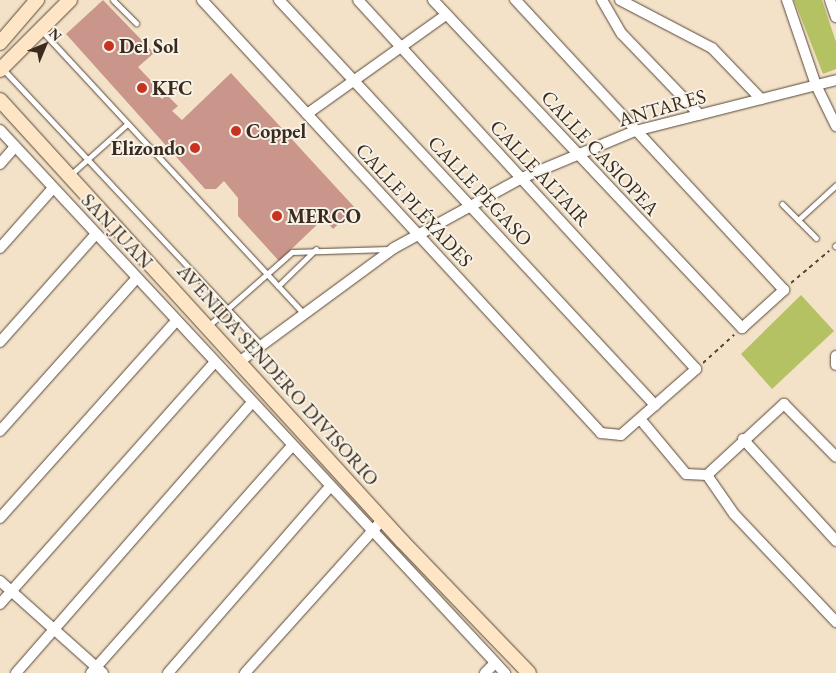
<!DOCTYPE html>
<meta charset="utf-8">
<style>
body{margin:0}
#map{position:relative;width:836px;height:673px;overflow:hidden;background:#f3e2c8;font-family:"EB Garamond",serif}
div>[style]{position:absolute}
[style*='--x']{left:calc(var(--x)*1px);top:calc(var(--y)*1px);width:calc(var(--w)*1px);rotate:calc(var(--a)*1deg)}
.green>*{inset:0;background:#b5c263}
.building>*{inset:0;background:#ca968c}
.path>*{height:2px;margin-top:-1px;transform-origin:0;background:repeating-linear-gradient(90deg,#574638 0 4px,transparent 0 8px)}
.roads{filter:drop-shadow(0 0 1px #574638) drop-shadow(0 0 1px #574638)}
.lane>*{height:5px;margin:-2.5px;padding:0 2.5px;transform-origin:2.5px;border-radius:2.5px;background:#fff}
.street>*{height:10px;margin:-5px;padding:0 5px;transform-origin:5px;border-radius:5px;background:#fff}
.secondary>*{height:14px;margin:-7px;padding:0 7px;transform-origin:7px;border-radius:7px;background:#fde5c5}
.dots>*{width:14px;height:14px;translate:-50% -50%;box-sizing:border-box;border:2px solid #f7f3e8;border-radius:50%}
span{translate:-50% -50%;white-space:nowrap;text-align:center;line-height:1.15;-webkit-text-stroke:4px #f7f3e8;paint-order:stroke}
.poi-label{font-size:20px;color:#3b2a1e;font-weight:700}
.left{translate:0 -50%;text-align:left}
.right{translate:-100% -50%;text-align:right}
.street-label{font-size:20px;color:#3b2a1e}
.north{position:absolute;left:20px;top:20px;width:50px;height:50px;-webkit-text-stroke:4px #f7f3e8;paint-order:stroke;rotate:45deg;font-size:14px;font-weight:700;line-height:20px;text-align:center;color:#3b2a1e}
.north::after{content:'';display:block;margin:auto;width:18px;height:22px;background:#3b2a1e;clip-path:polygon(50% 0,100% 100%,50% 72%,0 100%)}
</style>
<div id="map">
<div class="green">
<div style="clip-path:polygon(794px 0,822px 0,836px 42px,836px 69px,823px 74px)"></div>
<div style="clip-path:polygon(801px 295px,834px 331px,772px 389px,741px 354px)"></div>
</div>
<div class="building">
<div style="clip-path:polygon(103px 0,154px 53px,138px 67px,157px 87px,153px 90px,162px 99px,167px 95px,178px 106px,172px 111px,182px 120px,231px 73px,356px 209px,333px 229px,324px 218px,279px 261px,238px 216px,238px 198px,224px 181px,216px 189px,205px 189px,66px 34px)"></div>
</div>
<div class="path">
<div style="--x:791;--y:283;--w:50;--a:-40.1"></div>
<div style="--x:703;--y:363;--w:42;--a:-42.1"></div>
</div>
<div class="roads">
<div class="lane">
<div style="--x:113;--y:0;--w:33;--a:45"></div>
<div style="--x:42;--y:31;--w:386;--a:47.2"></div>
<div style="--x:2;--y:68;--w:379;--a:46.9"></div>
<div style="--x:70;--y:175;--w:76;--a:-41.8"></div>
<div style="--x:782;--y:204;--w:23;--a:45"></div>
<div style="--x:816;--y:238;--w:25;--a:-135"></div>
<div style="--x:798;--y:220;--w:52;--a:-42.6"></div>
<div style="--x:835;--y:246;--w:1;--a:-45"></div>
<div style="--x:278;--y:286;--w:53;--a:-44.2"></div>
<div style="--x:208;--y:326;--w:112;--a:-41.4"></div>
<div style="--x:292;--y:252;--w:97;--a:-1.8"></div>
</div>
<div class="street">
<div style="--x:202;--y:0;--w:589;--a:47.34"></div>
<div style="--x:601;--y:433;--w:20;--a:6"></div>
<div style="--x:621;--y:435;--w:100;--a:-41.3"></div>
<div style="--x:696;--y:369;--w:500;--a:-132.49"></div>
<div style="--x:279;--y:0;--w:553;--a:47.13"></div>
<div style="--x:433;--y:0;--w:451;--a:46.7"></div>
<div style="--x:742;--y:328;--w:57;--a:-42.1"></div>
<div style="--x:784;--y:290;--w:396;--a:-132.8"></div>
<div style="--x:602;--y:0;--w:39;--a:60"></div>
<div style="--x:622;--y:34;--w:112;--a:46.1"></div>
<div style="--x:620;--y:0;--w:104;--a:27.6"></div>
<div style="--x:712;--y:48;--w:71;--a:46.1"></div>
<div style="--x:787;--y:0;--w:90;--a:71.2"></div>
<div style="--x:816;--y:85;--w:46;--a:64"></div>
<div style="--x:830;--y:0;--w:18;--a:71"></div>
<div style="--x:307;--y:114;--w:171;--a:-35.5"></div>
<div style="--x:0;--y:130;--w:742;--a:47.08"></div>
<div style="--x:0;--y:164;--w:23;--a:-49"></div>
<div style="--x:0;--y:248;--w:80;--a:-48.5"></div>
<div style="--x:0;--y:342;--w:144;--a:-48.4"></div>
<div style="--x:836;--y:356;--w:9;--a:90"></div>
<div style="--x:239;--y:362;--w:192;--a:-36.3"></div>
<div style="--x:394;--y:248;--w:146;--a:-28.7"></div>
<div style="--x:522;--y:178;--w:122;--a:-22.6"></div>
<div style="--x:635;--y:131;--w:207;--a:-14.2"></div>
<div style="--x:641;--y:420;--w:70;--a:50.2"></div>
<div style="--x:686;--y:474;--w:21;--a:3"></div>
<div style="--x:0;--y:431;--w:205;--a:-48.2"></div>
<div style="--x:743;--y:439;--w:138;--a:47.6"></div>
<div style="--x:707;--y:475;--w:47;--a:55.3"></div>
<div style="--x:734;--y:514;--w:149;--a:46.6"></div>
<div style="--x:707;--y:475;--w:105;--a:-42.7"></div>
<div style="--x:784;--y:404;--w:74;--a:45.5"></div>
<div style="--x:0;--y:518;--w:264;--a:-48.2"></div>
<div style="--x:0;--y:581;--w:138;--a:41.8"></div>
<div style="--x:0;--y:604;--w:322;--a:-48.4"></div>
<div style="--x:16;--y:673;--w:357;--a:-48.9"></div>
<div style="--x:91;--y:673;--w:302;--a:-48.5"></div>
<div style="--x:168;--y:673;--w:245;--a:-49"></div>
<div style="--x:245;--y:673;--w:207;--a:-48.1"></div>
<div style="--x:485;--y:673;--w:14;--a:-45"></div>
</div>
<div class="secondary">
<div style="--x:0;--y:43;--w:57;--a:-49.3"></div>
<div style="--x:0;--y:70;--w:99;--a:-45"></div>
<div style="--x:0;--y:100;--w:597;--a:47.65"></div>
<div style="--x:402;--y:541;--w:183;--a:46.1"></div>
</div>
</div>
<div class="dots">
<div style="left:109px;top:46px;background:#c8321e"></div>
<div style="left:142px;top:88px;background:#c8321e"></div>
<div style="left:236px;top:131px;background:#c8321e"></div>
<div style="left:195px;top:148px;background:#c8321e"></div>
<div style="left:277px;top:216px;background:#c8321e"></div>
</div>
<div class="poi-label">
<span class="left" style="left:119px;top:46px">Del Sol</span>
<span class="left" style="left:152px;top:88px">KFC</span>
<span class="left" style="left:246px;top:131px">Coppel</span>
<span class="right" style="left:185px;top:148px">Elizondo</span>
<span class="left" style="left:287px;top:216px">MERCO</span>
</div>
<div class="street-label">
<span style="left:662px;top:108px;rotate:-16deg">ANTARES</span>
<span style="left:600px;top:153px;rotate:47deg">CALLE CASIOPEA</span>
<span style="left:540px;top:173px;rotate:47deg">CALLE ALTAIR</span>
<span style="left:480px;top:191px;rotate:47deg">CALLE PEGASO</span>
<span style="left:414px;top:205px;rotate:47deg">CALLE PLÉYADES</span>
<span style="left:117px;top:231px;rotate:47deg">SAN JUAN</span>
<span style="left:278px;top:375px;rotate:48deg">AVENIDA SENDERO DIVISORIO</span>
</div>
<div class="north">N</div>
</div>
